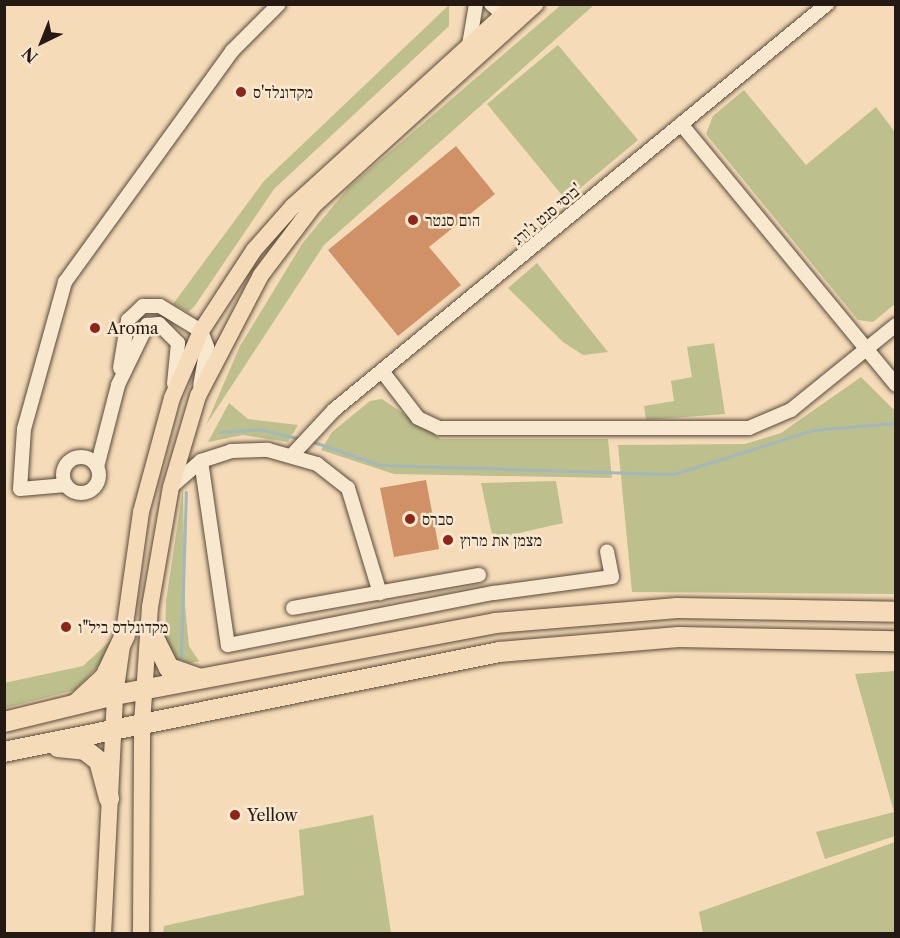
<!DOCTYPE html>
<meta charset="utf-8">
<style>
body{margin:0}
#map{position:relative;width:900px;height:938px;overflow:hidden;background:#f5dbb7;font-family:"Libre Caslon Text","Frank Ruhl Libre",serif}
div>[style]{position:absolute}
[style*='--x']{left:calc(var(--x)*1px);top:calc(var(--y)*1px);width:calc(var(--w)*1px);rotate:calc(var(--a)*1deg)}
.green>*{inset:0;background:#bdc08d}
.stream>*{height:3px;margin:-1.5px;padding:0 1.5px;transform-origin:1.5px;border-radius:1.5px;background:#a2b8ba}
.building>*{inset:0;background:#d09167}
.roads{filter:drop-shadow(0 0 2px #594a3c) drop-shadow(0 0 2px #594a3c)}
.minor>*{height:14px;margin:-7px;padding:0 7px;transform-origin:7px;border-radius:7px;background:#f8e8d0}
.minor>.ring{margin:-7px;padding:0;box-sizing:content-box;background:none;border:14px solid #f8e8d0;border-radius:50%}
.major>*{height:16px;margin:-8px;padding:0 8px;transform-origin:8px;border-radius:8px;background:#f5dbb7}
.highway>*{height:20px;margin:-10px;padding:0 10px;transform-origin:10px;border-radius:10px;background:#f5dbb7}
.dots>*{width:16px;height:16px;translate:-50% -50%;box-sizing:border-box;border:3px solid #f8e8d0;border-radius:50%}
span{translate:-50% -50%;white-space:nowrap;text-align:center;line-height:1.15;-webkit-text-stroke:5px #f8e8d0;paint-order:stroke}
.poi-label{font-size:16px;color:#251a13}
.left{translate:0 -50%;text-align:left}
.street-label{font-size:16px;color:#251a13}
.frame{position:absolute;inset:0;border:6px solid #251a13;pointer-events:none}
.north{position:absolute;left:12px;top:12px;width:60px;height:60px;-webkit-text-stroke:4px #f8e8d0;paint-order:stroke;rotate:223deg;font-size:16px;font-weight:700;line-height:24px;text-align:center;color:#251a13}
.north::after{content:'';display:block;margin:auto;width:21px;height:27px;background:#251a13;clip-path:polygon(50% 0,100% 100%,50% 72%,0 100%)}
</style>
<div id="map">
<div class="green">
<div style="clip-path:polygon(449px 5px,449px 26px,274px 189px,194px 307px,188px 312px,173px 304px,264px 181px)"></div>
<div style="clip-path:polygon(561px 5px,594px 5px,324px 245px,206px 425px,240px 346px,302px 244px,348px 188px)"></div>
<div style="clip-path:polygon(558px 45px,638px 140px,566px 200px,487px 104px)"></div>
<div style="clip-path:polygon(744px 90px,806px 165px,876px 107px,895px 132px,895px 304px,873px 322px,858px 320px,706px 134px,713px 116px)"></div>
<div style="clip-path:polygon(537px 263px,608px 352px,583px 355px,563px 342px,508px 288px)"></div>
<div style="clip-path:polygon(714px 343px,725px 414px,646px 420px,644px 406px,674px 401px,671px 381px,692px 377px,687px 347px)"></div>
<div style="clip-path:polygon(861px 377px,895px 411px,895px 594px,632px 592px,618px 445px,745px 444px,781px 433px)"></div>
<div style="clip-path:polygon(382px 399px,441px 439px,608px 439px,612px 478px,394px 474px,321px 450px,332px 432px,370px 401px)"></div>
<div style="clip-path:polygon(229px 403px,248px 419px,298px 425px,288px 442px,243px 435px,208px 442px)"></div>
<div style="clip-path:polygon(556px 481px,563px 523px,493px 539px,481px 483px)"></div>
<div style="clip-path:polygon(183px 488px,185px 606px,189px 646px,199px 661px,190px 663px,173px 658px,165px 639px,166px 601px)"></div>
<div style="clip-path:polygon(111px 640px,105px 659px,75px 690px,5px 708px,4px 683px,83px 666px)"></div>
<div style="clip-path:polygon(895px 671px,895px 836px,825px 859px,816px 832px,894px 812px,855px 674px)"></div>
<div style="clip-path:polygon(373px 815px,391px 933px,163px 933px,164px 926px,304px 895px,299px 830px)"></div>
<div style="clip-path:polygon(895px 842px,895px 933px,703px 933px,699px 912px)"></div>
</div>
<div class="stream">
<div style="--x:220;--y:432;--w:39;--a:-4"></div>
<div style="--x:259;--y:429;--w:43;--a:13.4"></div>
<div style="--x:311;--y:441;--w:73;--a:19.2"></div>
<div style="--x:380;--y:465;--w:294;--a:1.8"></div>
<div style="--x:674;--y:474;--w:146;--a:-17.6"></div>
<div style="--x:813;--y:430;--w:83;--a:-4.8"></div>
<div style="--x:181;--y:656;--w:164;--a:-88.3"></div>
</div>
<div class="building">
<div style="clip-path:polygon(456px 146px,495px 194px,429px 247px,461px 285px,398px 336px,328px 250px)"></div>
<div style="clip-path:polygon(426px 480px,439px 549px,394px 557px,380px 488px)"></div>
</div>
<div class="roads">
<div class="minor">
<div style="--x:491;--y:4;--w:23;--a:40"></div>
<div style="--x:469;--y:45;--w:42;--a:-80.3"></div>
<div style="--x:681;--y:124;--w:338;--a:50.5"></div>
<div style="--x:120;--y:368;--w:49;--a:-80.5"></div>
<div style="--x:128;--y:320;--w:21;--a:-43"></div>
<div style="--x:143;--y:306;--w:17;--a:0"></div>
<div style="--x:160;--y:306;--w:48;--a:31.4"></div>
<div style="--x:201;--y:331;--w:17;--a:69"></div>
<div style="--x:207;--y:347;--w:39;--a:100"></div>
<div style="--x:382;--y:371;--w:59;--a:52.5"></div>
<div style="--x:418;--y:418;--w:23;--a:25"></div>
<div style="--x:439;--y:428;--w:310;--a:0"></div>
<div style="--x:749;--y:428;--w:46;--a:-23.2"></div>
<div style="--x:791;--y:410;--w:135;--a:-39"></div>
<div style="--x:293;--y:454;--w:60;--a:-47"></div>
<div style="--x:334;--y:410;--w:639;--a:-39.47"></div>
<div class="ring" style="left:63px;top:457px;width:22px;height:22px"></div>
<div style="--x:201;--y:461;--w:186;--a:81.7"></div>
<div style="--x:228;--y:645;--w:271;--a:-11.1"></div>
<div style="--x:494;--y:593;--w:119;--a:-7.7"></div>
<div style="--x:612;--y:577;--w:26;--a:-101"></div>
<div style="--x:97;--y:467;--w:85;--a:-75.6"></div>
<div style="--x:118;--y:385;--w:67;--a:-64.2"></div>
<div style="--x:147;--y:325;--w:12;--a:-5"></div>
<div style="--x:159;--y:324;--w:27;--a:45"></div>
<div style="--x:178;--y:343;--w:41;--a:95.6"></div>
<div style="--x:66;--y:485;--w:46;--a:175"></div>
<div style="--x:20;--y:489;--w:60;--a:-86.2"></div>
<div style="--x:24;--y:429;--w:153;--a:-74.4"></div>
<div style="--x:65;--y:282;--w:285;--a:-54.1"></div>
<div style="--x:232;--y:51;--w:66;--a:-45"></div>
<div style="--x:171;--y:487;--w:40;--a:-41"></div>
<div style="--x:201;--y:461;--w:32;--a:-18"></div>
<div style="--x:231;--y:451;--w:37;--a:-2"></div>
<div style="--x:268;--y:450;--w:51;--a:15.9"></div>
<div style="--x:317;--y:464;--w:39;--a:38"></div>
<div style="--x:348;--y:488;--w:110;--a:73.1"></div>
<div style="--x:293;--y:608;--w:189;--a:-10.1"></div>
</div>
<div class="major">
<div style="--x:103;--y:934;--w:239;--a:-87.1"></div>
<div style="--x:115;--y:695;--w:185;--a:-81.9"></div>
<div style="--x:141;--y:512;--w:118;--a:-74.8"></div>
<div style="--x:172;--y:398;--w:73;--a:-66.6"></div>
<div style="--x:201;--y:331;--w:97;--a:-56.8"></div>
<div style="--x:254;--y:250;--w:59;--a:-48.4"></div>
<div style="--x:293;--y:206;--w:300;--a:-42.3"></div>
<div style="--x:141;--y:934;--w:210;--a:-89.7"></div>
<div style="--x:142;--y:724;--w:117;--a:-86.1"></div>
<div style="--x:150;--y:607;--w:122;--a:-80.1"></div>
<div style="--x:171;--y:487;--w:95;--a:-73.5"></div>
<div style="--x:198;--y:396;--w:136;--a:-62.5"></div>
<div style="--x:261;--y:275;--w:88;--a:-52.9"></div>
<div style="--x:314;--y:205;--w:299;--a:-42.2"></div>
</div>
<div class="highway">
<div style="--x:149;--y:628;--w:45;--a:63.4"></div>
<div style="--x:169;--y:668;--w:31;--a:19"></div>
<div style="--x:76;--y:704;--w:40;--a:-43"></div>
<div style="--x:105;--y:677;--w:47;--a:-64.5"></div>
<div style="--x:4;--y:722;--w:114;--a:-13.7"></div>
<div style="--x:115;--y:695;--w:387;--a:-10.7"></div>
<div style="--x:495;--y:623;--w:183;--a:-4.7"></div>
<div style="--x:677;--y:608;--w:219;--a:1"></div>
<div style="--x:58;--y:747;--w:27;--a:6"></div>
<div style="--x:85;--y:750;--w:18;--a:38"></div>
<div style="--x:99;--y:761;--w:39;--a:75"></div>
<div style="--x:4;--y:752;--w:505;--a:-11.42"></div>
<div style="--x:499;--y:652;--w:180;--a:-4.8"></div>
<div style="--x:678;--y:637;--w:218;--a:1.1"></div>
</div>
</div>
<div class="dots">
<div style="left:241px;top:92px;background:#8f2418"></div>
<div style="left:413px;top:220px;background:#8f2418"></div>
<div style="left:95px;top:328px;background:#8f2418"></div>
<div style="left:410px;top:519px;background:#8f2418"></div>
<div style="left:448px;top:540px;background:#8f2418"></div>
<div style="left:66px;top:627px;background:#8f2418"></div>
<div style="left:235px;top:815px;background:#8f2418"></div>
</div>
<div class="poi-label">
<span class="left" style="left:253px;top:92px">מקדונלד'ס</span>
<span class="left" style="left:425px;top:220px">הום סנטר</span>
<span class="left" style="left:107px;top:328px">Aroma</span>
<span class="left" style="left:422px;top:519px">סברס</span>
<span class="left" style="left:460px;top:540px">מצמן את מרוץ</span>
<span class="left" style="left:78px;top:627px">מקדונלדס ביל"ו</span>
<span class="left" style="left:247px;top:815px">Yellow</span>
</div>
<div class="street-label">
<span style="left:547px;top:214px;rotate:-40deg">בוסי סנט ג'ורג'</span>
</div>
<div class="frame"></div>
<div class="north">N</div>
</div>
